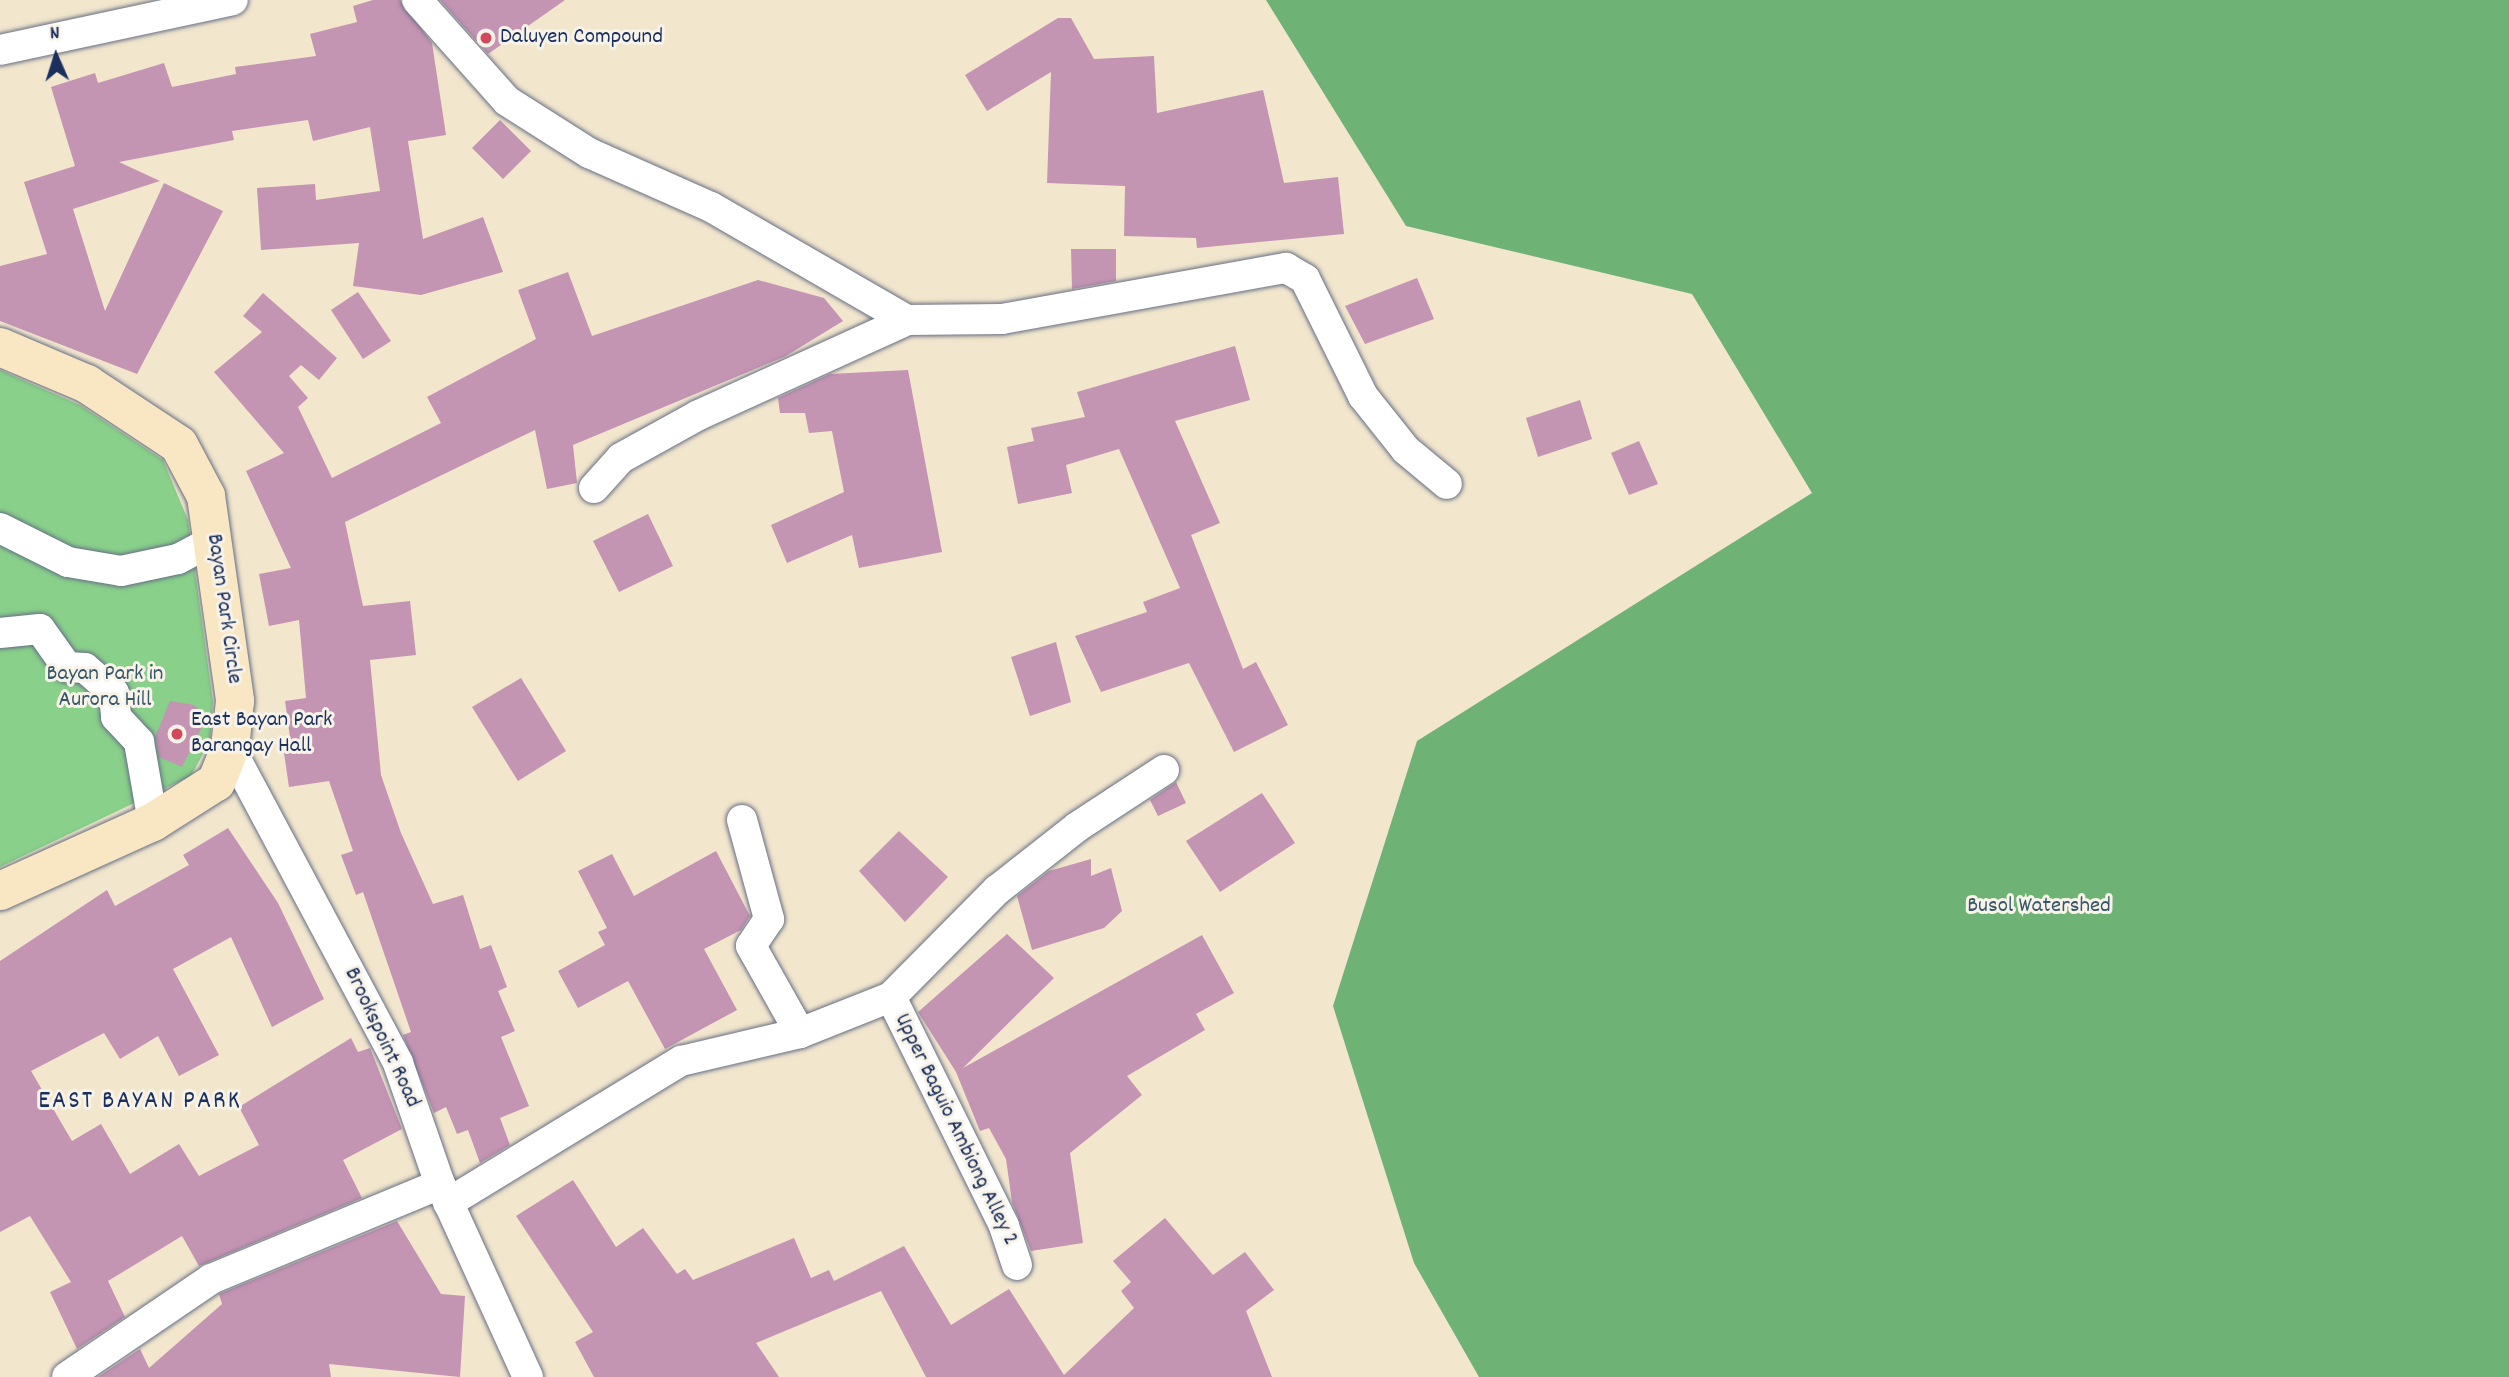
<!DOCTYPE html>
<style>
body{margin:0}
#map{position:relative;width:2509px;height:1377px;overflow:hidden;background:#f2e6cd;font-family:Dekko,sans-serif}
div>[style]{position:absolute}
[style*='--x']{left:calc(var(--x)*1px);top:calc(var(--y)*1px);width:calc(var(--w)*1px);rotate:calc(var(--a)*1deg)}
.green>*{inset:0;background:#89d08a}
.forest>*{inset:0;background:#6eb276}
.building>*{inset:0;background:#c494b3}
.roads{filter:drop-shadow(0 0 2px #666f85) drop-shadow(0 0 2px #666f85)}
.street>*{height:30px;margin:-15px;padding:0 15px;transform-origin:15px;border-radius:15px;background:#fff}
.secondary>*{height:38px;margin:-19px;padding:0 19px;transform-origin:19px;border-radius:19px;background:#f9e7c3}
.dots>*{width:19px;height:19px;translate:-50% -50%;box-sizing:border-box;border:4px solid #f7f3e8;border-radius:50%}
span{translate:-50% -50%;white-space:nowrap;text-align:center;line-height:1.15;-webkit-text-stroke:6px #f7f3e8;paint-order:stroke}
.poi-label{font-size:23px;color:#1b2f5e}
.left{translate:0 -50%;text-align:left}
.street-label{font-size:23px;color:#1b2f5e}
.park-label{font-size:23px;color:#365769}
.quarter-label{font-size:26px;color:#1b2f5e;letter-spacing:2px}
.north{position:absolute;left:21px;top:21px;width:70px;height:70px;-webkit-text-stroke:5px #f7f3e8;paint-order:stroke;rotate:357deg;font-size:19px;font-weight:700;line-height:28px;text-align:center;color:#1b2f5e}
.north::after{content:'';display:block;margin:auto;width:24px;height:32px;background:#1b2f5e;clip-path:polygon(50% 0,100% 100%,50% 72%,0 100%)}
</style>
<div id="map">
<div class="green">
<div style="clip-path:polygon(0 370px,80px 405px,163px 460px,188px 520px,213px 702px,210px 741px,191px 776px,0 867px)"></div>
</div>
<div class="forest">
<div style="clip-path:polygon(1266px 0,2509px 0,2509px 1377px,1479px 1377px,1414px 1263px,1333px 1006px,1417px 741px,1812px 493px,1692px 294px,1406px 226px)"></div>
</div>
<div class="building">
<div style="clip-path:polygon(373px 0,400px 0,432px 43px,446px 135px,408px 141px,423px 239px,483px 217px,503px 272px,421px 295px,353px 286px,359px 243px,261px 250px,257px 188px,315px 184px,316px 200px,380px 191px,370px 127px,313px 141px,308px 120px,232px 131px,234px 140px,119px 162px,160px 181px,73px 209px,105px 311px,164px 183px,223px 211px,137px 374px,0 321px,0 266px,47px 254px,24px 182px,75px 166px,51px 87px,95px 73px,98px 83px,164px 63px,172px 87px,236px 74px,235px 67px,316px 56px,310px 34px,357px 22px,353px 6px)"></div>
<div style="clip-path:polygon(440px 0,565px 0,488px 54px)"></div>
<div style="clip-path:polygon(1058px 18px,1071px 18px,1094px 59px,1154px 56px,1157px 113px,1263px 90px,1284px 183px,1338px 177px,1344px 234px,1197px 248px,1196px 238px,1124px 236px,1125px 186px,1047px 183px,1051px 72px,987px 111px,965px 75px)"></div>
<div style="clip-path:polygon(500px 120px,531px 151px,503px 179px,472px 148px)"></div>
<div style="clip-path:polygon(1071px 249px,1116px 249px,1116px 281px,1072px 289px)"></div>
<div style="clip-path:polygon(568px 272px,592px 336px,758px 280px,824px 298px,843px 321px,786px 356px,573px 445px,577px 483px,547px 489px,535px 430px,345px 522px,363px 606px,410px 601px,416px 655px,370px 660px,381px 775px,401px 833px,433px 904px,463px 895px,480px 949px,491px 945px,507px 987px,498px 991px,515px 1031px,501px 1037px,529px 1106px,500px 1118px,510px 1145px,480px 1163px,468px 1130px,457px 1134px,446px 1107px,434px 1113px,403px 1035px,411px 1032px,363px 892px,356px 895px,341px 855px,353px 851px,329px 781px,289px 787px,284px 753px,292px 752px,285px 701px,306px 698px,299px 620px,269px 626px,259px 574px,291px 568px,246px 471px,284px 453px,214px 372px,262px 332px,243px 316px,263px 293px,337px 358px,319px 380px,301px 365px,289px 376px,308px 398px,298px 407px,332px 478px,441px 423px,427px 397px,536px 339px,518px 290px)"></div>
<div style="clip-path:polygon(1417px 278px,1434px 319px,1365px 344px,1345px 306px)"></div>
<div style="clip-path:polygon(358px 292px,391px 341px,363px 359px,331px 310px)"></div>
<div style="clip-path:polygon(1235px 346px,1250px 400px,1175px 421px,1220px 523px,1191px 535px,1243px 669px,1256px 662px,1288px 725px,1234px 752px,1189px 663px,1101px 692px,1075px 636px,1147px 612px,1143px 602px,1180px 588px,1119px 449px,1066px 465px,1072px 493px,1018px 504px,1007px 447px,1034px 441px,1031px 428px,1085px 417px,1077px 392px)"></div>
<div style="clip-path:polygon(908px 370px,942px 552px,859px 568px,852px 535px,787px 563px,771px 525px,844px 492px,832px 431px,809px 433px,805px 413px,780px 413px,778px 398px,830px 374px)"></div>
<div style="clip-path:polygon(1580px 400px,1592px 439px,1538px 457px,1526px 418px)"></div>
<div style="clip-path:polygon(1639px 441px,1658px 484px,1629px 495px,1611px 453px)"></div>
<div style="clip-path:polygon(648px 514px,673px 566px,619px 592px,593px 541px)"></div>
<div style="clip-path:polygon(1056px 642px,1071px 702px,1030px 716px,1011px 657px)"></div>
<div style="clip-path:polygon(521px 678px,566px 751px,518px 781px,472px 707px)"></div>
<div style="clip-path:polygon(170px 701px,194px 705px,207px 717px,182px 767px,159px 757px,155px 737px)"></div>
<div style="clip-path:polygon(1176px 782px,1186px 803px,1158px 816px,1150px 800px)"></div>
<div style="clip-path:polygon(1262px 793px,1295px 843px,1220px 892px,1186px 841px)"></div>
<div style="clip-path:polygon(228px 828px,278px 903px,324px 999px,272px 1027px,231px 937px,173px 969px,219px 1055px,179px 1076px,158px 1036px,120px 1059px,104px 1033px,31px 1071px,72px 1141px,101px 1124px,130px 1174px,179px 1144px,199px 1176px,259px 1145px,239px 1107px,351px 1038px,358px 1052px,370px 1048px,402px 1129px,343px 1160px,362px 1198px,199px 1266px,182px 1236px,108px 1281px,125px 1317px,77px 1349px,50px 1292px,71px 1282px,30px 1216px,0 1232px,0 961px,107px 890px,115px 906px,189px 865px,183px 855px)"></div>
<div style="clip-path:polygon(899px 831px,948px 877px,905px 922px,859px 871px)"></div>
<div style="clip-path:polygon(716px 851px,750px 916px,741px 930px,704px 949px,737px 1010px,665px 1049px,628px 981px,578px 1008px,558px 971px,605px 945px,598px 932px,607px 928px,578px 871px,612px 854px,634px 896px)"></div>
<div style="clip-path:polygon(1091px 859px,1091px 876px,1111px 868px,1122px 911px,1104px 928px,1032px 950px,1017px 896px,1049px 871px)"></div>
<div style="clip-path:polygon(1007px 934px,1054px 978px,963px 1068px,1202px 935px,1234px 993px,1196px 1014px,1205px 1030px,1127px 1076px,1142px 1095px,1070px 1153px,1083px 1243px,1031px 1251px,1012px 1202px,1006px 1159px,989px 1128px,980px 1131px,956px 1072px,918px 1012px)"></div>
<div style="clip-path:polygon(573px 1180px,616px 1247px,643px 1228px,677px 1274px,685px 1269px,693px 1280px,794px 1238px,811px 1278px,829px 1270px,834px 1281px,904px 1246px,951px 1325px,1009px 1289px,1064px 1375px,1134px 1308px,1121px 1291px,1131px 1282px,1113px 1261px,1165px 1218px,1213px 1275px,1245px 1252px,1274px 1290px,1246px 1311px,1272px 1377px,926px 1377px,881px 1291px,756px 1343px,779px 1377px,594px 1377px,575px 1342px,593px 1332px,516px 1216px)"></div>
<div style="clip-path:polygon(397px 1221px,441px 1294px,465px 1296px,460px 1377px,329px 1364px,331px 1377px,98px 1377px,140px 1349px,149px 1368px,222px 1304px,219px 1294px)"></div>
</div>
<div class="roads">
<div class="street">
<div style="--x:417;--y:0;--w:135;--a:48.3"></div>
<div style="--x:507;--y:101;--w:97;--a:32.4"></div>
<div style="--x:589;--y:153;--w:133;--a:23.9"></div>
<div style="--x:711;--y:207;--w:226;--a:30"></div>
<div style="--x:907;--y:320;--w:95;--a:-0.6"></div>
<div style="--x:1002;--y:319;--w:289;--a:-10.2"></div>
<div style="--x:1286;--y:268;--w:22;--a:30"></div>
<div style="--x:1305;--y:279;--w:131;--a:63.6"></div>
<div style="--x:1363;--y:396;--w:69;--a:51.5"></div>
<div style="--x:1406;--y:450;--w:53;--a:39.7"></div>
<div style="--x:0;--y:50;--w:238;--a:-12.1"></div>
<div style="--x:594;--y:488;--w:40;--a:-48"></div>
<div style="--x:621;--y:458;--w:89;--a:-28.9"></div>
<div style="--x:699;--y:415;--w:229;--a:-24.5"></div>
<div style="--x:0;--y:528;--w:76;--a:26.6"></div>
<div style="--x:68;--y:562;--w:54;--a:9.6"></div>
<div style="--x:121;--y:571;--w:58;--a:-11.9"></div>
<div style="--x:178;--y:559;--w:41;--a:-27.8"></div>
<div style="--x:0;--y:633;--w:40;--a:-5.7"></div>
<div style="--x:40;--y:629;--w:47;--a:54.6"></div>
<div style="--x:67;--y:667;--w:18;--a:3"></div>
<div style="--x:85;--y:668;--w:38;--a:41"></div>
<div style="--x:114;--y:693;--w:24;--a:85"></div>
<div style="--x:116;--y:717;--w:34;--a:47"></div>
<div style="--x:139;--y:742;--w:81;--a:80.1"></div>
<div style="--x:230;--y:748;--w:357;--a:61.9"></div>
<div style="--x:398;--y:1063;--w:128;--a:70.9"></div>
<div style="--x:440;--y:1184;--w:212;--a:65.5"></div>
<div style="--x:742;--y:820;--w:103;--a:74.7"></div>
<div style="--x:769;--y:919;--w:32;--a:124"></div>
<div style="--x:751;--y:946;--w:100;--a:60.6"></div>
<div style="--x:891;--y:997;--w:255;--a:63.7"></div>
<div style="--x:1004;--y:1226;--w:41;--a:71.6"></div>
<div style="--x:448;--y:1203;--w:273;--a:-31.4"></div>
<div style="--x:681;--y:1061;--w:122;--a:-13.2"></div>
<div style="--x:800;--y:1033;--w:98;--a:-21.6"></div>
<div style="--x:891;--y:997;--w:151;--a:-45.3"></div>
<div style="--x:997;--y:890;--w:102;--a:-38.2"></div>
<div style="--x:1077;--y:827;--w:104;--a:-33.2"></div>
<div style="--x:67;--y:1377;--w:174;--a:-34.2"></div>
<div style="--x:211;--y:1279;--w:248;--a:-22.5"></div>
</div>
<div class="secondary">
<div style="--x:0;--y:347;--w:95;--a:23"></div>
<div style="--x:87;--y:384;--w:110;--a:33.5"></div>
<div style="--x:179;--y:445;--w:58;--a:62.1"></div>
<div style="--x:206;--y:496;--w:207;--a:81.9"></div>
<div style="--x:235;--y:701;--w:47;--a:96.1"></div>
<div style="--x:230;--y:748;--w:37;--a:112"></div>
<div style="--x:216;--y:782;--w:75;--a:147.6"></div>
<div style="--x:153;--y:822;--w:168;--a:155.7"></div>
</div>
</div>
<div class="dots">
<div style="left:486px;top:38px;background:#d1495b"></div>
<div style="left:177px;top:734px;background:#d1495b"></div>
</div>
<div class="poi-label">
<span class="left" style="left:500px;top:38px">Daluyen Compound</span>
<span class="left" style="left:191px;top:734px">East Bayan Park<br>Barangay Hall</span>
</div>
<div class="street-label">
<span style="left:223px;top:609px;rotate:82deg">Bayan Park Circle</span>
<span style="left:381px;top:1038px;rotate:65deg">Brookspoint Road</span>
<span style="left:955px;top:1130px;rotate:64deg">Upper Baguio Ambiong Alley 2</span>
</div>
<div class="park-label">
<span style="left:105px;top:688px">Bayan Park in<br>Aurora Hill</span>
<span style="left:2039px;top:907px">Busol Watershed</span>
</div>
<div class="quarter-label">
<span style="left:140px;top:1102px">EAST BAYAN PARK</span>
</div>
<div class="north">N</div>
</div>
